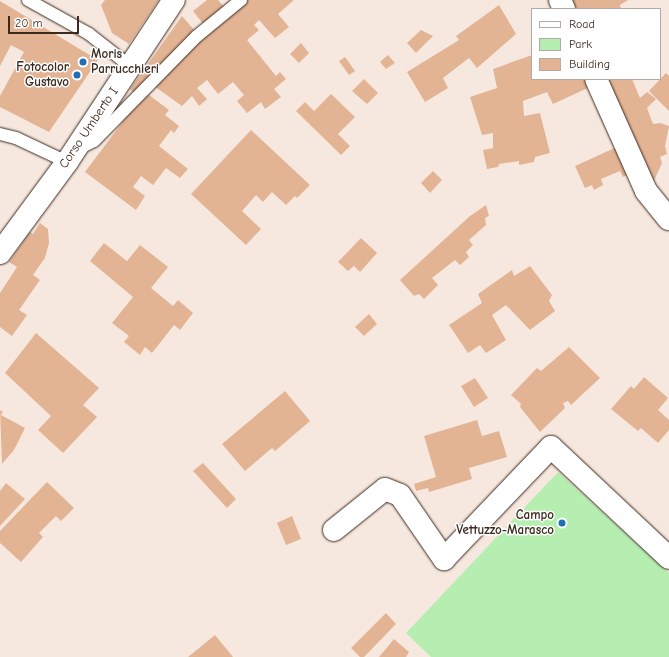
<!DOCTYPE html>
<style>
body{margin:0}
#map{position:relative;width:669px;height:657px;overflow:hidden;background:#f7e8df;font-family:"Comic Neue",sans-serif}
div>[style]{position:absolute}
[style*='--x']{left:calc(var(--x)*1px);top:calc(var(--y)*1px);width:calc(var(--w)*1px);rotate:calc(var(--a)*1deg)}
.green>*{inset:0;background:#b6eeb1}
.building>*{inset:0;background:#e3b494}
.roads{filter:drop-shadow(0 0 1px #3b2a1e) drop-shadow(0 0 1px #3b2a1e)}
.service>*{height:12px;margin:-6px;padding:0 6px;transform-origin:6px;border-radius:6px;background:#fff}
.minor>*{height:22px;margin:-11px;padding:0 11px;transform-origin:11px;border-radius:11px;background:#fff}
.tertiary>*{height:22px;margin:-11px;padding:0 11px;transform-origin:11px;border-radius:11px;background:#fff}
.dots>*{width:11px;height:11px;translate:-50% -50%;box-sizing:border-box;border:2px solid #fff;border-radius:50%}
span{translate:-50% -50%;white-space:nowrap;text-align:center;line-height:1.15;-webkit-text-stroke:3px #fff;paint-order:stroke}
.poi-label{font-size:13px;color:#3b2a1e;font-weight:700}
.left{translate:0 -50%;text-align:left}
.right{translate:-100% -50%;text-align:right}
.street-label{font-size:13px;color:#3b2a1e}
.legend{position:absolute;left:531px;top:8px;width:130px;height:72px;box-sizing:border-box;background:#fff;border:1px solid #b1aaa5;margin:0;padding:5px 7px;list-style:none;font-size:12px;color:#3b2a1e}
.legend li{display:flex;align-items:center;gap:8px;height:20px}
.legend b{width:20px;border:1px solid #b1aaa5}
.scale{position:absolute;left:8px;top:16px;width:71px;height:18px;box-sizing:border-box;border:2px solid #3b2a1e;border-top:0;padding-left:5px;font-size:12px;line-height:14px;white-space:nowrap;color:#3b2a1e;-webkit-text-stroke:3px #fff;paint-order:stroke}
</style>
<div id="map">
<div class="green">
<div style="clip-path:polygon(558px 472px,669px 573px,669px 657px,431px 657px,406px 633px)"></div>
</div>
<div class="building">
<div style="clip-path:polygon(105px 0,159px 0,129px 44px,112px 33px,101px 5px)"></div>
<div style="clip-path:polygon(207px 0,218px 0,225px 8px,204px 25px,193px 11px)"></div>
<div style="clip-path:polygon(245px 0,294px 0,278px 14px,289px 27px,275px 38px,259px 20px,254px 25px,259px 30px,247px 40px,276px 76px,280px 72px,286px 79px,274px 89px,281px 97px,265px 109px,261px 102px,247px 113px,237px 101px,244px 95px,233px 82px,218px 94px,207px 80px,197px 88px,207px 99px,199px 106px,192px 96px,182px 106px,154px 86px,201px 39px)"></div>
<div style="clip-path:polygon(572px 0,628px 0,620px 5px,621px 9px,576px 9px)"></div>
<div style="clip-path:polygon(0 1px,98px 60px,49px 132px,0 107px,0 96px,24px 52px,11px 45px,0 66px)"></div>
<div style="clip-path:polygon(499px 5px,516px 34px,477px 68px,469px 58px,443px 78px,448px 88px,425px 102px,407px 72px,459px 40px,456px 36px)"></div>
<div style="clip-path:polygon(182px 16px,195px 31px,134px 93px,130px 89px)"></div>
<div style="clip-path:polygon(421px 30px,433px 36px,416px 53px,407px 43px)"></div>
<div style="clip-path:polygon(301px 43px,309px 53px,299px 63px,290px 54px)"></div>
<div style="clip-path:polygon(388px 55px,395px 63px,386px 69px,380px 62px)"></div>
<div style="clip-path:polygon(532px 55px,532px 79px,587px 79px,590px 87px,553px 104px,547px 92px,523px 101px,524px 116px,540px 113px,550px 153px,535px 157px,534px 162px,519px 165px,519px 161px,499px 164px,498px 167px,487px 169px,483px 150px,493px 148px,493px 133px,482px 135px,470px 97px,497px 88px,493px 69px)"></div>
<div style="clip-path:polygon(345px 57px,355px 71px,349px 75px,339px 61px)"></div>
<div style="clip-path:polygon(666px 73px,669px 76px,669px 111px,649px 91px)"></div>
<div style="clip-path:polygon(364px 79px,378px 93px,367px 104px,352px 91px)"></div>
<div style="clip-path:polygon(606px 79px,632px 79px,640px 98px,647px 92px,656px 99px,647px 108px,653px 124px,660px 123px,669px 126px,665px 146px,667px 154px,660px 157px,662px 163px,652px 185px)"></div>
<div style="clip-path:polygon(145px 92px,169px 110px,165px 115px,179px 126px,174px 133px,171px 130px,159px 146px,188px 169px,180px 178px,166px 168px,153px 185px,141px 176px,133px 187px,145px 196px,136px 210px,85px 172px)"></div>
<div style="clip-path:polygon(331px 94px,355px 117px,338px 134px,350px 146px,341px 155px,296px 111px,305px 102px,314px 111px)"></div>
<div style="clip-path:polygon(251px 130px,310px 185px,297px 198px,295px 196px,286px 205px,272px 192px,263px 202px,256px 195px,242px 211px,261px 229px,246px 245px,191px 194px)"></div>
<div style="clip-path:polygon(619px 146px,631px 173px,623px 177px,620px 171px,601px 179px,603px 185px,594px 190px,592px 185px,585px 188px,575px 166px)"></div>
<div style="clip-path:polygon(433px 171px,442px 180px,430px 193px,421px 183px)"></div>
<div style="clip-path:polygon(486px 205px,489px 216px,485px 218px,486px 225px,469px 240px,473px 245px,466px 252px,469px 257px,460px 265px,455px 260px,432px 278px,438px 285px,424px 299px,419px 294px,414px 296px,400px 280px,470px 216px)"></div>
<div style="clip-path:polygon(40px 223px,48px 229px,49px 243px,45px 258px,33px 275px,40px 280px,19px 310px,27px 315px,12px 336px,0 327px,0 293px,17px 267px,9px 262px,30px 232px,33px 234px)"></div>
<div style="clip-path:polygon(361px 238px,377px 253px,360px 272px,354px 266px,348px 271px,338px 262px)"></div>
<div style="clip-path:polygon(104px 243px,127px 261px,140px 245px,168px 267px,151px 288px,173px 306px,178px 300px,193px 313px,180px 330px,174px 325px,152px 353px,145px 347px,140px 355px,124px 342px,129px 336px,112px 323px,133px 297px,90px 261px)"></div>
<div style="clip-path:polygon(530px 266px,552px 295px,549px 301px,555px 311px,530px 330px,506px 305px,492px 315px,506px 340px,486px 353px,480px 345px,468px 353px,449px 325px,482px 303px,478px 294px,512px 270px,514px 276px)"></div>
<div style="clip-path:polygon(369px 314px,377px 324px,364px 336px,355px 327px)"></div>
<div style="clip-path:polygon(36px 333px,99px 388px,83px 405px,97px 417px,63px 453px,38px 430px,51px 416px,5px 373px)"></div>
<div style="clip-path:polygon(569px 347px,600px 378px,571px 405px,568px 401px,563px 403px,565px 408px,540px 432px,520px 407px,521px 404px,511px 395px,537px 368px,541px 371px)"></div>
<div style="clip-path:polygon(644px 377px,668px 398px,658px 410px,669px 420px,669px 430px,658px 443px,641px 428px,638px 431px,611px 409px,631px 386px,634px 389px)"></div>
<div style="clip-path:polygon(475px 378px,488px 398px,474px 407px,461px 386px)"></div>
<div style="clip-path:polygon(285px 391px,310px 421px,275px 451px,272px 448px,245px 471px,222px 444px)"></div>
<div style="clip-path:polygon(0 410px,3px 412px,1px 415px,25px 428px,14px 450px,2px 464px)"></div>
<div style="clip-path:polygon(477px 420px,482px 436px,499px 431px,507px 457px,469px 468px,472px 479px,429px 492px,428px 488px,416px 491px,414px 484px,436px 477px,424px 436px)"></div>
<div style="clip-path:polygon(203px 463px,236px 499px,227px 508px,193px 471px)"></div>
<div style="clip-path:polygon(47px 482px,74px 508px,61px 521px,56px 516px,39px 533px,43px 537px,21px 562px,0 543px,0 531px)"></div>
<div style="clip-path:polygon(6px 483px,25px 499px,0 526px,0 491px)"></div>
<div style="clip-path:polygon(292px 516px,301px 539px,286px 545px,277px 523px)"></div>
<div style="clip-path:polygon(386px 613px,396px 624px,364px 657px,360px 657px,351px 648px)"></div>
<div style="clip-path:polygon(215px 635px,233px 657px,188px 657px)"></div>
<div style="clip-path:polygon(394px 639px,409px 652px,406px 657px,379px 657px)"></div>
</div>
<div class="roads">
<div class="service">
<div style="--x:28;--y:0;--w:70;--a:29.1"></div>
<div style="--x:89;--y:34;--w:52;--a:38"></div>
<div style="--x:0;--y:134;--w:16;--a:14"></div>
<div style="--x:16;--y:138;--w:56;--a:25.2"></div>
<div style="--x:82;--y:147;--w:13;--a:-27"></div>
<div style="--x:94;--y:141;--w:147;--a:-45.6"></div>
<div style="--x:197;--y:36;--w:57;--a:-39.3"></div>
</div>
<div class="minor">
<div style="--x:560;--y:0;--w:10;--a:66"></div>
<div style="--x:596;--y:79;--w:123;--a:65.9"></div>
<div style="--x:646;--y:191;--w:36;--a:51"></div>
<div style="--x:334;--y:530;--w:65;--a:-38.8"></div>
<div style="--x:385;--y:489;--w:16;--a:22"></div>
<div style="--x:400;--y:495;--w:78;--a:55.5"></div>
<div style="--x:444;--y:559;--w:155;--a:-46.3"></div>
<div style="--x:551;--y:447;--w:162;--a:43.2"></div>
</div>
<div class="tertiary">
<div style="--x:0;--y:253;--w:113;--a:-53.6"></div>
<div style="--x:67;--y:162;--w:194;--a:-56.6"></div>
</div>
</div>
<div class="dots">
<div style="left:83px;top:62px;background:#1f6fb2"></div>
<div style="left:77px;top:75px;background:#1f6fb2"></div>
<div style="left:562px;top:523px;background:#1f6fb2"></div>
</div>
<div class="poi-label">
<span class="left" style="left:91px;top:62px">Moris<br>Parrucchieri</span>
<span class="right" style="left:69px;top:75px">Fotocolor<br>Gustavo</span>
<span class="right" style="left:554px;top:523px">Campo<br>Vettuzzo-Marasco</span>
</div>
<div class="street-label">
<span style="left:89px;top:128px;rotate:-56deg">Corso Umberto I</span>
</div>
<ul class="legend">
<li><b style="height:5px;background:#fff"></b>Road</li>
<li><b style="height:11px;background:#b6eeb1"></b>Park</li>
<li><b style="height:11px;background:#e3b494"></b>Building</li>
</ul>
<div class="scale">20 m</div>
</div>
